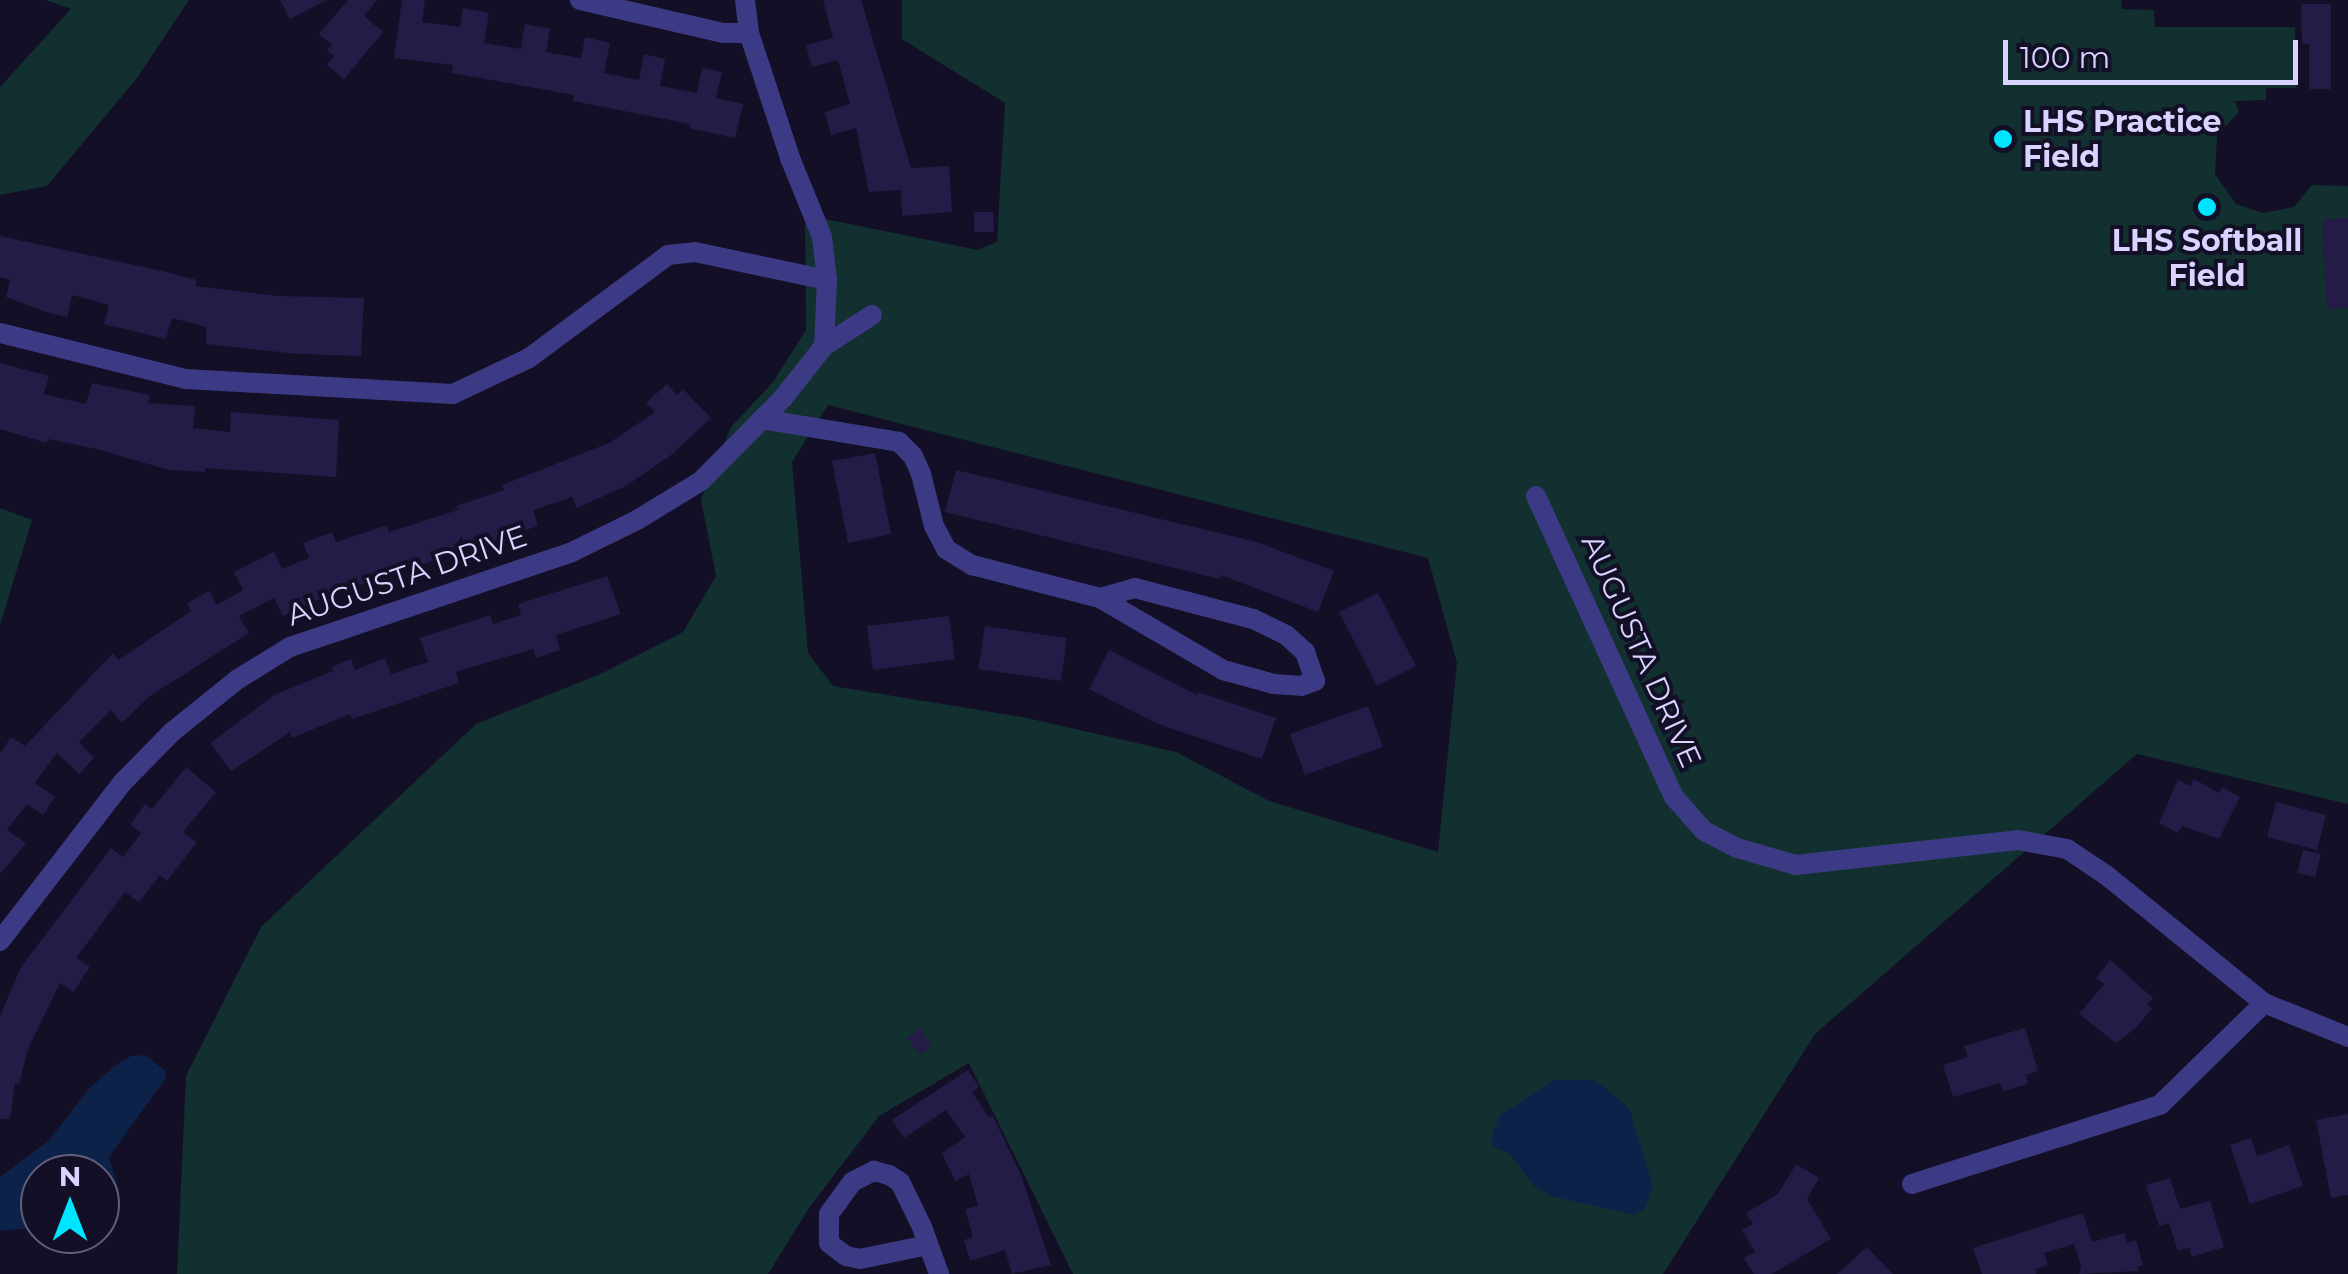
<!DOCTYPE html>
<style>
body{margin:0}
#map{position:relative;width:2348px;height:1274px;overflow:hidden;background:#130f26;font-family:Montserrat,sans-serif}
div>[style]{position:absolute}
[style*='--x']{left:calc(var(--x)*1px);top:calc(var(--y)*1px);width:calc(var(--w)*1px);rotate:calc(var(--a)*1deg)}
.green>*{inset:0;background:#12302f}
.water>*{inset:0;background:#0c2248}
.building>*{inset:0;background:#241b47}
.minor>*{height:20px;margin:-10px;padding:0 10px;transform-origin:10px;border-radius:10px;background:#3d3a85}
.dots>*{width:28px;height:28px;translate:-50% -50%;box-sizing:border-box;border:5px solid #130f26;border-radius:50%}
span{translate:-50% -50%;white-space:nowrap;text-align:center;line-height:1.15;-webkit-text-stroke:8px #130f26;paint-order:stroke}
.poi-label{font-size:30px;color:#d9d4ff;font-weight:700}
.left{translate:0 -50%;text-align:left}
.street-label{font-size:30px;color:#d9d4ff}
.north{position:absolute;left:20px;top:1154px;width:100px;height:100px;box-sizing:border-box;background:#130f26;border:2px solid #625e7d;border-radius:50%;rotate:0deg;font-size:28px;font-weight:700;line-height:40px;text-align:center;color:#d9d4ff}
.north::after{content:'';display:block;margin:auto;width:35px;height:45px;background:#00e5ff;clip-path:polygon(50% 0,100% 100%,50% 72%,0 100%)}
.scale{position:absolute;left:2003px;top:40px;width:295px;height:45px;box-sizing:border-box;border:5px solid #d9d4ff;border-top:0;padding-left:12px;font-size:30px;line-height:35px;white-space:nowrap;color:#d9d4ff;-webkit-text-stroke:8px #130f26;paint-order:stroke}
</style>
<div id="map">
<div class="green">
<div style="clip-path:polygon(46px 0,189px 0,137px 78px,47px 186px,0 195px,0 87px,71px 9px)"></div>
<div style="clip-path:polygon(evenodd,902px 0,2121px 0,2122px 9px,2154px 10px,2155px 27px,2295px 27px,2296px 88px,2266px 88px,2266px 100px,2235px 101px,2239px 112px,2217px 135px,2215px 174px,2236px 204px,2263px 213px,2294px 207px,2312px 185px,2348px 186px,2348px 218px,2323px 220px,2327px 308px,2348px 308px,2348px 804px,2137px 754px,1815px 1034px,1663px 1274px,1073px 1274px,969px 1063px,879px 1116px,809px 1208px,768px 1274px,177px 1274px,186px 1076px,261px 927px,476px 724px,605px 672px,683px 632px,716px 576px,701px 500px,731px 427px,773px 382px,806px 330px,805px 215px,978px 250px,997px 242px,1005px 103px,902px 39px,902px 0,828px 405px,1428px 558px,1457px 663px,1438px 852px,1269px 801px,1176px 752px,1027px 718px,833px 686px,808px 653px,792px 462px,828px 405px)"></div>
<div style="clip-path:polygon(0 508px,32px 520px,0 625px)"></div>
</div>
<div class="water">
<div style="clip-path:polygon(146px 1055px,166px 1072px,165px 1079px,109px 1157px,119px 1192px,113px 1223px,100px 1226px,100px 1174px,40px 1174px,40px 1227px,0 1231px,0 1177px,48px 1141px,89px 1089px,114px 1066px,131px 1056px)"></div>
<div style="clip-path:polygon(1554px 1080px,1595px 1080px,1629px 1108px,1653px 1187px,1645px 1208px,1634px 1215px,1551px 1196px,1533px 1185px,1510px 1154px,1493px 1147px,1491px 1139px,1500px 1115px)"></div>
</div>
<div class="building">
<div style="clip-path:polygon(280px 0,327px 0,290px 19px)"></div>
<div style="clip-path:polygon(348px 0,377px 0,364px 16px,383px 32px,344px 79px,327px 65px,334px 56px,327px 50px,332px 45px,319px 34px)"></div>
<div style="clip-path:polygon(402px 0,425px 0,422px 22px,460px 27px,463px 8px,489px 13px,484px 43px,521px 49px,525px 24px,550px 29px,546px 52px,581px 58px,585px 37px,610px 43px,604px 73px,639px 80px,644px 54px,665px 59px,660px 86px,697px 93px,702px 68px,722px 72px,716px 98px,743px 104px,735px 138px,689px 128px,690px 124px,573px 101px,574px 95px,452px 73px,453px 65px,394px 58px)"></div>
<div style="clip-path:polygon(823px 0,861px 0,911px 168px,949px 166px,952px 212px,902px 216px,901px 190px,869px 192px,856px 128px,831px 135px,825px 112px,850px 104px,838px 60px,812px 67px,806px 45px,833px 38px)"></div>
<div style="clip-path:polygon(2301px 4px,2331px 4px,2331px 89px,2309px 89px,2309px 44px,2302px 44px)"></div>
<div style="clip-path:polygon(974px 212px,993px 212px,994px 232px,974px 232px)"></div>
<div style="clip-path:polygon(2348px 218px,2348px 308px,2327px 309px,2323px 220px)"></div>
<div style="clip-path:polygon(0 236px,162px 271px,197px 280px,195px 286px,278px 296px,364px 298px,361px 356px,297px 354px,206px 344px,206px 327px,172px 318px,166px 339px,104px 324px,109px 305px,72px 295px,67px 317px,46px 312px,6px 297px,10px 280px,0 277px)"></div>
<div style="clip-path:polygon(0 363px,49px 376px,44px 394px,86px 404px,92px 383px,150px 395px,148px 403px,195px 406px,193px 428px,230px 432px,231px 412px,339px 420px,336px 477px,205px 468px,205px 472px,169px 470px,96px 449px,48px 439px,47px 443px,0 429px)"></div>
<div style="clip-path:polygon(667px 384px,677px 395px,683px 389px,711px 418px,671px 455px,626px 486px,577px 508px,572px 497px,533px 510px,538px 526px,313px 601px,283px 616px,274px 598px,239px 616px,249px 633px,150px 696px,122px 723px,111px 710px,79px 742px,94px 758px,79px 774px,57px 753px,35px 783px,55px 797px,43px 815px,27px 804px,7px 830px,26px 843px,0 874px,0 753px,11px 737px,25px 746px,113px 653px,119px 660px,191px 611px,187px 603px,209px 591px,217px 605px,243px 590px,234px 572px,274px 552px,282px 569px,309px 558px,303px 543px,332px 532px,336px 542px,387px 525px,389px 532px,458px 510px,456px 506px,504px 490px,502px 485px,609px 443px,655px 412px,646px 403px)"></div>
<div style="clip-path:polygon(875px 453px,891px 534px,848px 543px,832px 461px)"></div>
<div style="clip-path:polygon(956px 470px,1257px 542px,1334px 571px,1318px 612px,1221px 575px,1220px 579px,945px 512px)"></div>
<div style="clip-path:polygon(607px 576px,621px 614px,556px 635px,560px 650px,536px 658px,533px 649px,456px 672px,459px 683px,352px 719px,350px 714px,292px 738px,290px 732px,231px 771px,210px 743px,274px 695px,333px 671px,332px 667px,351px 659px,355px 670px,385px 658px,391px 674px,428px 662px,420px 638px,490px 615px,493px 624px,521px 615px,518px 604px)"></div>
<div style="clip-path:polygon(1378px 593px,1416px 666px,1377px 686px,1339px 612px)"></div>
<div style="clip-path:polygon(949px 616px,955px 659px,873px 670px,867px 626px)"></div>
<div style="clip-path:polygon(985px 626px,1067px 638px,1061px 681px,978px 669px)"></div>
<div style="clip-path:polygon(1109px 650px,1197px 695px,1198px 692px,1276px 718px,1262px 759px,1158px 724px,1089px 689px)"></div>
<div style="clip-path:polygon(1368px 706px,1383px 747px,1305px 775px,1290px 734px)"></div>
<div style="clip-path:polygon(186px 767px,216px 792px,183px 832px,197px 842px,167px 881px,160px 875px,139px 902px,125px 892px,76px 958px,90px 967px,73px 992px,60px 983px,28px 1049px,19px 1084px,15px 1083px,10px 1119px,0 1119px,0 1016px,21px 967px,111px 848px,123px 857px,141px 833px,130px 825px,145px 804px,152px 809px)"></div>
<div style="clip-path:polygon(2178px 779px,2190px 786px,2194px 779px,2219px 793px,2222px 787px,2240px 797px,2219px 839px,2182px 826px,2178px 833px,2159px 823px)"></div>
<div style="clip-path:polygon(2276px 802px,2326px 815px,2317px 850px,2267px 837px)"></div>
<div style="clip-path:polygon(2303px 850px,2321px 854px,2315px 877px,2297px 873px)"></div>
<div style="clip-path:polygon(2110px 960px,2153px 998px,2147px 1005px,2152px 1008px,2137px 1027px,2116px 1043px,2079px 1014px,2104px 984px,2096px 978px)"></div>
<div style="clip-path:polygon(920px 1028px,932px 1045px,920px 1055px,907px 1038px)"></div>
<div style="clip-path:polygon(2025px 1028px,2038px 1071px,2026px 1075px,2028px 1084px,2003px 1091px,2000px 1083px,1953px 1097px,1943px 1065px,1968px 1057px,1964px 1046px)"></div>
<div style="clip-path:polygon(968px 1070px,979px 1087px,972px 1092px,989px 1117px,993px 1116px,1021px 1175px,1051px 1265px,1012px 1274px,1005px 1250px,970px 1261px,964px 1240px,973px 1237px,965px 1209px,978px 1206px,969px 1174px,955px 1181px,942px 1153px,965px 1137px,946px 1110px,904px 1138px,892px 1120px)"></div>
<div style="clip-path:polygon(2348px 1114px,2348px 1195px,2331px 1198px,2316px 1120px)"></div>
<div style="clip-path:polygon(2251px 1138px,2257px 1156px,2289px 1145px,2303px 1186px,2250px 1204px,2230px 1145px)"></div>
<div style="clip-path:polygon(1796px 1164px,1819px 1178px,1807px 1199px,1831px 1239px,1772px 1274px,1754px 1274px,1744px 1258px,1755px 1252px,1742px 1230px,1753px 1224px,1746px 1213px,1778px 1194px)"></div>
<div style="clip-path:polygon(2170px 1178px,2180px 1209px,2210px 1201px,2224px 1247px,2192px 1257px,2189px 1248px,2178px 1251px,2169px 1223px,2159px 1226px,2146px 1185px)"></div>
<div style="clip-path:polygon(2083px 1213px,2092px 1242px,2124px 1233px,2127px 1243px,2136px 1240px,2143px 1265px,2137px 1267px,2139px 1271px,2079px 1274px,2081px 1266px,2074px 1244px,2044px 1253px,2048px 1265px,2035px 1269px,2036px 1274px,1982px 1274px,1973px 1248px)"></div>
<div style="clip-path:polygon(1867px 1247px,1893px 1274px,1837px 1274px)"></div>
</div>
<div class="minor">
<div style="--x:580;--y:0;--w:147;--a:13"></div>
<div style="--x:723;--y:33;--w:26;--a:0"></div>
<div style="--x:745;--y:0;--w:33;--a:83"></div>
<div style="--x:749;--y:33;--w:132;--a:71.8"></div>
<div style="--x:790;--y:158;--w:85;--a:67.9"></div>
<div style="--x:822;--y:237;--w:43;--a:83.4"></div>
<div style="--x:827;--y:280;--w:66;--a:92.6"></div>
<div style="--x:0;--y:333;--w:192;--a:13.9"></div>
<div style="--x:186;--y:379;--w:267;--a:3.2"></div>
<div style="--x:453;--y:394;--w:84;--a:-25.3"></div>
<div style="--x:529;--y:358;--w:173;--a:-36.5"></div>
<div style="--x:668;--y:255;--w:27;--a:-6"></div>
<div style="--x:695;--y:252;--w:135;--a:12"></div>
<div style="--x:762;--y:419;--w:139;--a:9.5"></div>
<div style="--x:899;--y:442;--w:20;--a:45"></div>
<div style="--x:913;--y:456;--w:20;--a:66"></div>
<div style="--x:921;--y:474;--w:54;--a:76"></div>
<div style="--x:934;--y:526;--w:26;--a:62"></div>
<div style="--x:946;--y:549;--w:31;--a:32"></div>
<div style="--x:972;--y:565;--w:132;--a:14.5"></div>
<div style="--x:1100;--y:598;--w:143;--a:30.3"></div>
<div style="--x:1223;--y:670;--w:53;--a:15.4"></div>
<div style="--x:1274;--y:684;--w:27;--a:4"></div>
<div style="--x:1301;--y:686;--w:15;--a:-20"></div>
<div style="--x:1315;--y:681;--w:31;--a:-109"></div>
<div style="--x:1305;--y:652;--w:25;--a:-138"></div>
<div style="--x:1286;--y:635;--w:37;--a:-154"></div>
<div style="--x:1253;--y:619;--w:122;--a:-165.3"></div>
<div style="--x:1135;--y:588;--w:36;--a:164"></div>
<div style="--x:1536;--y:496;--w:331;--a:65.4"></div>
<div style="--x:1674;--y:797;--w:45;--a:48.6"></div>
<div style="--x:1704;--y:831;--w:37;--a:27"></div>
<div style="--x:1737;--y:848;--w:61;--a:16.1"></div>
<div style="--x:1796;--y:865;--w:223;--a:-6.4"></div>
<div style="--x:2018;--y:840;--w:50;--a:10.4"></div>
<div style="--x:2067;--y:849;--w:47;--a:33.7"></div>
<div style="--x:2106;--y:875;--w:203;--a:39"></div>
<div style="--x:2264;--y:1003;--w:91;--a:22"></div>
<div style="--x:0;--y:941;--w:201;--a:-52.3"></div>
<div style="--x:123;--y:782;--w:70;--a:-45.6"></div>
<div style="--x:172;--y:732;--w:85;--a:-38.8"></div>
<div style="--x:238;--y:679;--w:61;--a:-31.6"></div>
<div style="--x:290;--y:647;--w:295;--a:-18.6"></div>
<div style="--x:570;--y:553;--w:75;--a:-26.2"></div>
<div style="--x:637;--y:520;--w:75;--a:-31.4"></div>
<div style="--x:701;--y:481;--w:117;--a:-45.3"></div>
<div style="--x:783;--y:398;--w:66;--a:-51.7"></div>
<div style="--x:824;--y:346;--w:57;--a:-32.9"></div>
<div style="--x:1912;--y:1184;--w:260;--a:-17.7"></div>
<div style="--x:2160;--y:1105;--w:146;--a:-44.4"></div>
<div style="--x:928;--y:1245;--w:69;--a:168.4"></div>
<div style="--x:860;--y:1259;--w:14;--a:-168"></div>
<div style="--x:846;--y:1256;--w:21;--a:-143"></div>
<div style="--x:829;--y:1243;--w:29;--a:-90"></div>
<div style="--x:829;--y:1214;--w:39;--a:-54"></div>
<div style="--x:852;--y:1182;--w:25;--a:-27"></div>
<div style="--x:874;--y:1171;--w:16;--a:15"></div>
<div style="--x:889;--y:1175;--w:13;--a:32"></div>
<div style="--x:900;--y:1182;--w:50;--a:63.9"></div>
<div style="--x:922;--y:1227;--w:50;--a:70.1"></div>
</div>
<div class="dots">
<div style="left:2003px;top:139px;background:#00e5ff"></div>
<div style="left:2207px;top:207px;background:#00e5ff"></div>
</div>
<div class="poi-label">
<span class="left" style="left:2023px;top:139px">LHS Practice<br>Field</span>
<span style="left:2207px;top:258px">LHS Softball<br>Field</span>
</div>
<div class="street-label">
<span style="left:407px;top:576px;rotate:-19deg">AUGUSTA DRIVE</span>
<span style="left:1641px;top:651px;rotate:66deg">AUGUSTA DRIVE</span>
</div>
<div class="north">N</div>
<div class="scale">100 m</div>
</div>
